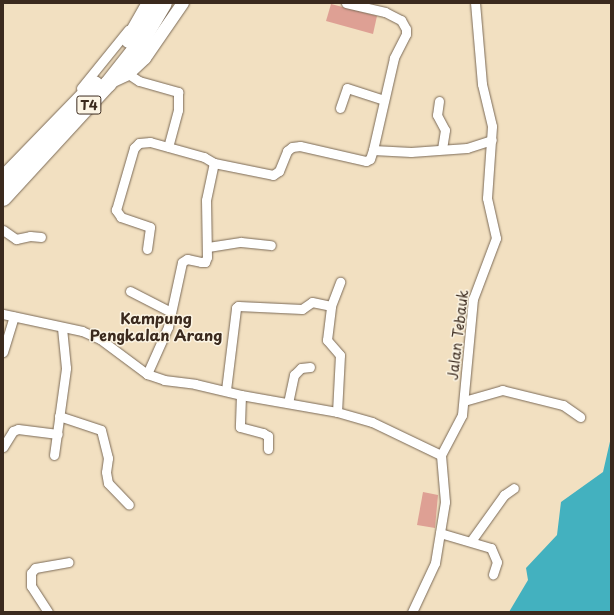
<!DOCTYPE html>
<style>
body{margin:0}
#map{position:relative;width:614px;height:615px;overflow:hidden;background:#f2e0c1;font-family:"Playpen Sans",sans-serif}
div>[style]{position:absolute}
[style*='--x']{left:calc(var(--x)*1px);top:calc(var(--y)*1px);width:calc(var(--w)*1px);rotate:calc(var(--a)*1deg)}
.water>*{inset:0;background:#43b1bf}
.building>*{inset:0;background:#dea094}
.roads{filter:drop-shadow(0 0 1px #7b6a57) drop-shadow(0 0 1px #7b6a57)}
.street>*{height:9px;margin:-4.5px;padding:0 4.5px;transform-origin:4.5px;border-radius:4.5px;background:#fff}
.secondary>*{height:12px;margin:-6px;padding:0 6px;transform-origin:6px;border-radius:6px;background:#fff}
.highway>*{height:16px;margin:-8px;padding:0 8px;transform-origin:8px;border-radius:8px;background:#fff}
span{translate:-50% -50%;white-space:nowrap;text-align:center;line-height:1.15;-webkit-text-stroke:3px #fcf5e5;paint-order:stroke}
.shield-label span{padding:1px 3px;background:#fcf5e5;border:1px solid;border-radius:3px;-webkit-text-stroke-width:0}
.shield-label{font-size:13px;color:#3b2a1e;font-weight:700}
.street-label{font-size:14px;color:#3b2a1e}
.neighbourhood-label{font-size:15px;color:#3b2a1e;font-weight:700}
.frame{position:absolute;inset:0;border:4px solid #3b2a1e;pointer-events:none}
</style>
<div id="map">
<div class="water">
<div style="clip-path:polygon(611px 437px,611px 612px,509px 612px,528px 580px,526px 568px,557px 535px,561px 502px,603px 472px)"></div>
</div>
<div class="building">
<div style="clip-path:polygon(331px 4px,377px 16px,373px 34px,326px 21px)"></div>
<div style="clip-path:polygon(423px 492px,438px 495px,435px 528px,417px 525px)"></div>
</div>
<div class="roads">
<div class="street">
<div style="--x:346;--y:3;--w:40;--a:13"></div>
<div style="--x:385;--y:12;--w:18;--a:27"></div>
<div style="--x:401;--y:20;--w:10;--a:61"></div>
<div style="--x:406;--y:29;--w:5;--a:90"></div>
<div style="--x:406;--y:34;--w:27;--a:117"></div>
<div style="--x:394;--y:58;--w:94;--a:102.9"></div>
<div style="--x:124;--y:71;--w:18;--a:34"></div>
<div style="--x:139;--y:81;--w:41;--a:15.8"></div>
<div style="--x:178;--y:92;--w:18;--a:90"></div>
<div style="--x:178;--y:110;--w:38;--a:105"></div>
<div style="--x:81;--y:88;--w:75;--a:-51"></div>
<div style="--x:439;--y:101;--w:14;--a:98"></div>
<div style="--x:437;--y:115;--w:17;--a:62"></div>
<div style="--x:445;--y:130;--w:18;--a:99"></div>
<div style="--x:340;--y:108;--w:21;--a:-71"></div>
<div style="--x:347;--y:88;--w:39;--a:18"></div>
<div style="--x:3;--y:230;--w:16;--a:35"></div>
<div style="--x:16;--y:239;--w:14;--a:-12"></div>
<div style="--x:30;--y:236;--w:11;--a:5"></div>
<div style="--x:208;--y:247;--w:33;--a:-9"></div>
<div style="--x:241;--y:242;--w:30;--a:6"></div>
<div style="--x:147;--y:249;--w:22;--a:-82"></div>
<div style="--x:150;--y:227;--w:31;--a:-161"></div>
<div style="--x:121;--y:217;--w:9;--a:-126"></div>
<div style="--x:116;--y:210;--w:65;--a:-73.8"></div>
<div style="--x:134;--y:148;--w:7;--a:-45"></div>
<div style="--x:139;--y:143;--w:11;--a:-5"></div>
<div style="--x:150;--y:142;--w:56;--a:15.5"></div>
<div style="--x:204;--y:157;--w:12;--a:31"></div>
<div style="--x:130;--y:291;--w:46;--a:27.1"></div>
<div style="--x:3;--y:314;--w:81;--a:12.1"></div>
<div style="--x:82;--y:331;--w:20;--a:24"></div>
<div style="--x:100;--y:339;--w:59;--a:36.7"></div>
<div style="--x:147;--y:374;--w:18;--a:19"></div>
<div style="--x:164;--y:380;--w:31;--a:7"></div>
<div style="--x:195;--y:384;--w:47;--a:13.4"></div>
<div style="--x:241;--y:395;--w:97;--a:10"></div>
<div style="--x:337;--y:412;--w:36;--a:16"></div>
<div style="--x:372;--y:422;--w:76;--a:25.6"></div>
<div style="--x:3;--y:352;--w:37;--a:-73"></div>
<div style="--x:147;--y:374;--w:51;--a:-65.9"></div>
<div style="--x:168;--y:327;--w:66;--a:-77.8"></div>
<div style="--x:182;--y:262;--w:6;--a:-31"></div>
<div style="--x:187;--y:259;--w:14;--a:12"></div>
<div style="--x:201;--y:262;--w:4;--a:0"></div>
<div style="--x:205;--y:262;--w:5;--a:-68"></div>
<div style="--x:207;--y:257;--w:57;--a:-91"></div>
<div style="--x:206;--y:200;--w:38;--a:-78"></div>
<div style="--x:214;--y:163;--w:60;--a:11.5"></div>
<div style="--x:273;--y:175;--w:7;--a:-34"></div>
<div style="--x:279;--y:171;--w:22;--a:-68"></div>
<div style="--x:287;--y:151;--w:6;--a:-39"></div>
<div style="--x:292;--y:147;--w:8;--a:-7"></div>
<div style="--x:300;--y:146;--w:68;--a:12.8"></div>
<div style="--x:366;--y:161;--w:4;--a:-27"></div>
<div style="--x:370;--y:159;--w:9;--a:-72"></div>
<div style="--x:373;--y:150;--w:38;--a:3"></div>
<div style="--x:411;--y:152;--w:56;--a:-4.1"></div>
<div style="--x:467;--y:148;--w:26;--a:-18"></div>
<div style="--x:226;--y:390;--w:83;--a:-83"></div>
<div style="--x:236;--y:308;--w:3;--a:-45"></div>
<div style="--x:238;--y:306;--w:64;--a:2.7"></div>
<div style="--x:302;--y:309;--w:12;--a:-35"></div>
<div style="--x:312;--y:302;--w:19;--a:12"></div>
<div style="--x:241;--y:395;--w:32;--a:92"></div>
<div style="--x:240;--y:427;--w:24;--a:15"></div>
<div style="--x:263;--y:433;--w:6;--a:31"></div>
<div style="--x:268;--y:436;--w:13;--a:90"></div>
<div style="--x:464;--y:401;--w:40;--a:-16"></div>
<div style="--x:502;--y:390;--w:63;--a:13.8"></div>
<div style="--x:563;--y:405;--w:21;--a:35"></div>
<div style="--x:288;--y:403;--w:29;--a:-78"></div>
<div style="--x:294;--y:375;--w:10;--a:-45"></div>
<div style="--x:301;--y:368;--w:9;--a:-6"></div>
<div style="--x:337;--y:412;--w:57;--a:-87"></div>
<div style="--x:340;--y:355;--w:20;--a:-131"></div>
<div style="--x:327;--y:340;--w:34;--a:-83"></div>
<div style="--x:331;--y:306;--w:26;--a:-69"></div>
<div style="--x:59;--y:416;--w:44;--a:18.4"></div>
<div style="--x:101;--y:430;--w:29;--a:76"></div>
<div style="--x:108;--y:458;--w:14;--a:98"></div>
<div style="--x:106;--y:472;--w:11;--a:80"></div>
<div style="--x:108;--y:483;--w:30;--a:46"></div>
<div style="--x:3;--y:447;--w:19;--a:-58"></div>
<div style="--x:13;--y:431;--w:5;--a:-22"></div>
<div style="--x:18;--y:429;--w:40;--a:7.1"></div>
<div style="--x:54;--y:455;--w:88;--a:-82.1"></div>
<div style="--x:66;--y:368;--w:40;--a:-95.7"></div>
<div style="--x:441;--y:455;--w:45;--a:-62.3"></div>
<div style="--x:462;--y:415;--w:117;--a:-84.6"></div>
<div style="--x:473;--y:299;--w:65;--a:-69.3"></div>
<div style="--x:496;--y:238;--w:41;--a:-102.7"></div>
<div style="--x:487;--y:198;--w:72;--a:-86"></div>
<div style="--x:492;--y:126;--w:43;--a:-103.4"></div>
<div style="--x:482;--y:84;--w:81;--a:-94.9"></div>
<div style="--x:440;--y:533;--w:53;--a:16.4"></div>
<div style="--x:491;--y:548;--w:15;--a:67"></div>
<div style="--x:497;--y:562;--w:13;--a:108"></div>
<div style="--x:471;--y:541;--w:57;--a:-54.3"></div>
<div style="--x:504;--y:495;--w:12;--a:-35"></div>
<div style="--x:48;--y:612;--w:31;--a:-123"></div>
<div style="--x:31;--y:586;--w:13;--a:-90"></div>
<div style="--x:31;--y:573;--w:6;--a:-51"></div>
<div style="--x:35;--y:568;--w:34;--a:-10"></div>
<div style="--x:412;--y:612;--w:54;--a:-64.9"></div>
<div style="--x:435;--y:563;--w:62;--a:-80.7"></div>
<div style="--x:445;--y:502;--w:47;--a:-94.9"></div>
</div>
<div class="secondary">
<div style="--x:111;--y:82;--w:19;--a:-25"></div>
<div style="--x:128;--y:74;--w:23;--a:-43"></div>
<div style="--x:145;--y:58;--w:67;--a:-55.4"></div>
</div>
<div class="highway">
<div style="--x:129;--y:40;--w:43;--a:-60.4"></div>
<div style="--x:3;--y:179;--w:132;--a:-45.9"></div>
<div style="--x:3;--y:198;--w:155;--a:-47.4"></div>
<div style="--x:108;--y:84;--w:53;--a:-51.8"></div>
<div style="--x:141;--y:42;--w:45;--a:-59.5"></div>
</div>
</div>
<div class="shield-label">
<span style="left:89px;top:105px">T4</span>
</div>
<div class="street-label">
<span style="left:458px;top:335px;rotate:-83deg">Jalan Tebauk</span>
</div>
<div class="neighbourhood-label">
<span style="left:156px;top:326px">Kampung<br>Pengkalan Arang</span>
</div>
<div class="frame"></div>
</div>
